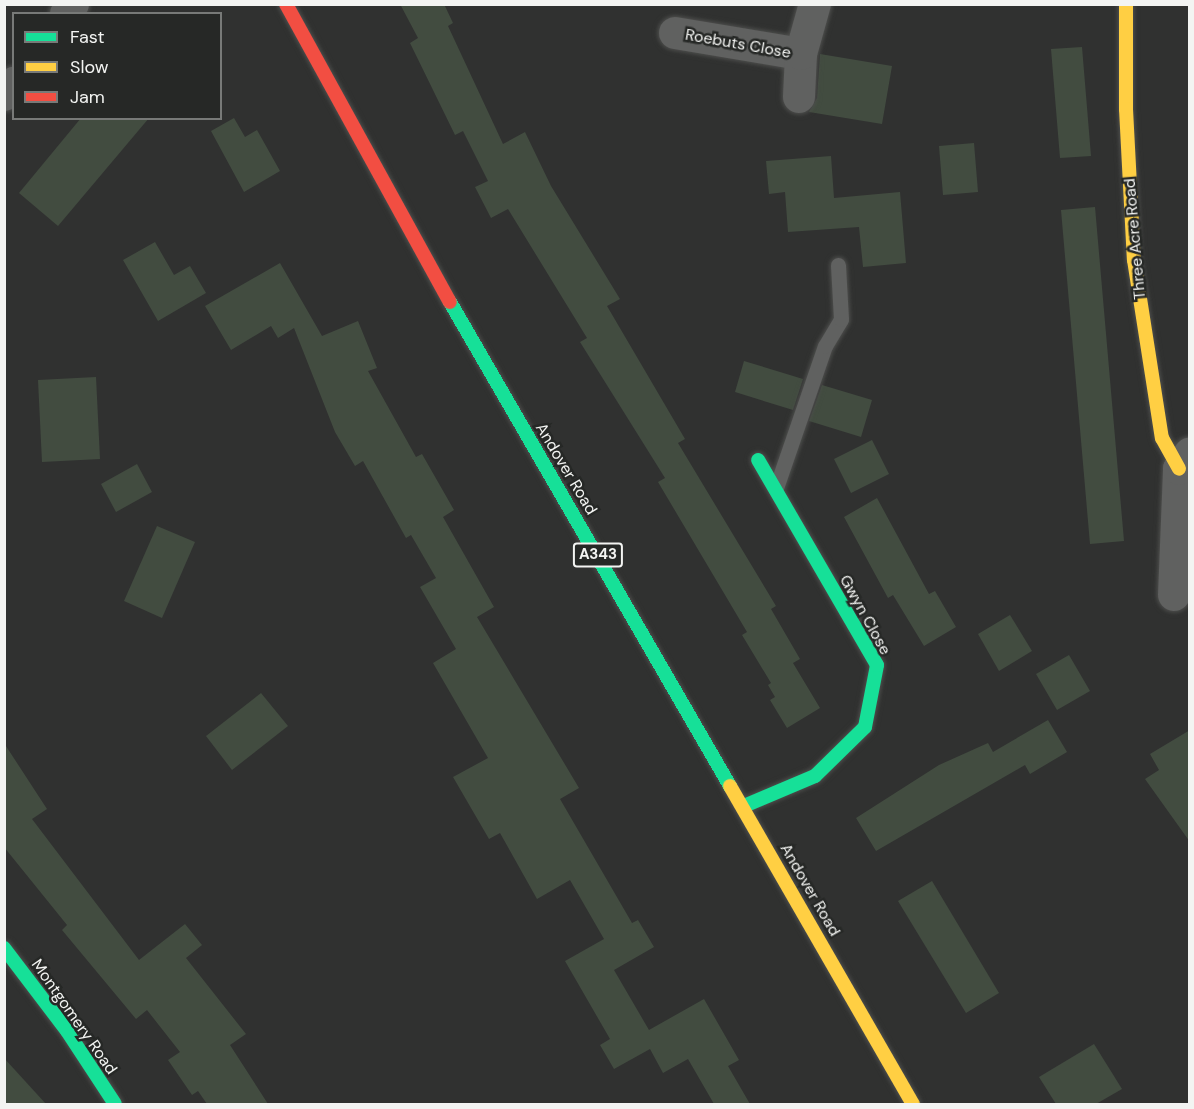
<!DOCTYPE html>
<style>
body{margin:0}
#map{position:relative;width:1194px;height:1109px;overflow:hidden;background:#303130;font-family:"DM Sans",sans-serif}
div>[style]{position:absolute}
[style*='--x']{left:calc(var(--x)*1px);top:calc(var(--y)*1px);width:calc(var(--w)*1px);rotate:calc(var(--a)*1deg)}
.building>*{inset:0;background:#424c40}
.roads{filter:drop-shadow(0 0 2px #4d4e4c) drop-shadow(0 0 2px #4d4e4c)}
.lane>*{height:15px;margin:-7.5px;padding:0 7.5px;transform-origin:7.5px;border-radius:7.5px;background:#606160}
.street>*{height:32px;margin:-16px;padding:0 16px;transform-origin:16px;border-radius:16px;background:#606160}
.fast>*{height:14px;margin:-7px;padding:0 7px;transform-origin:7px;border-radius:7px;background:#16e098}
.slow>*{height:14px;margin:-7px;padding:0 7px;transform-origin:7px;border-radius:7px;background:#ffcf43}
.jam>*{height:14px;margin:-7px;padding:0 7px;transform-origin:7px;border-radius:7px;background:#f24e42}
span{translate:-50% -50%;white-space:nowrap;text-align:center;line-height:1.15;-webkit-text-stroke:5px #262826;paint-order:stroke}
.shield-label span{padding:2px 4px;background:#262826;border:2px solid;border-radius:4px;-webkit-text-stroke-width:0}
.shield-label{font-size:15px;color:#f3f4f2;font-weight:700}
.street-label{font-size:16px;color:#f3f4f2}
.frame{position:absolute;inset:0;border:6px solid #f3f4f2;pointer-events:none}
.legend{position:absolute;left:12px;top:12px;width:210px;height:108px;box-sizing:border-box;background:#262826;border:2px solid #787a78;margin:0;padding:8px 10px;list-style:none;font-size:18px;color:#f3f4f2}
.legend li{display:flex;align-items:center;gap:12px;height:30px}
.legend b{width:30px;border:2px solid #787a78}
</style>
<div id="map">
<div class="building">
<div style="clip-path:polygon(400px 4px,444px 4px,453px 23px,448px 26px,503px 144px,525px 132px,551px 186px,620px 299px,607px 306px,685px 439px,678px 443px,776px 606px,771px 609px,800px 659px,793px 663px,820px 708px,787px 728px,770px 700px,775px 697px,768px 685px,771px 683px,742px 635px,747px 632px,658px 482px,665px 478px,580px 342px,587px 338px,508px 209px,491px 218px,475px 187px,488px 181px,463px 131px,455px 135px,410px 43px,418px 38px)"></div>
<div style="clip-path:polygon(1082px 47px,1091px 156px,1060px 158px,1051px 49px)"></div>
<div style="clip-path:polygon(820px 54px,892px 66px,882px 124px,809px 112px,817px 98px)"></div>
<div style="clip-path:polygon(81px 118px,149px 118px,58px 226px,19px 193px)"></div>
<div style="clip-path:polygon(234px 118px,245px 137px,257px 130px,280px 171px,244px 192px,211px 131px)"></div>
<div style="clip-path:polygon(974px 143px,978px 192px,943px 195px,939px 146px)"></div>
<div style="clip-path:polygon(831px 156px,834px 198px,900px 192px,906px 263px,863px 267px,859px 227px,788px 232px,785px 192px,769px 194px,766px 161px)"></div>
<div style="clip-path:polygon(1095px 207px,1124px 541px,1090px 544px,1061px 210px)"></div>
<div style="clip-path:polygon(155px 242px,174px 275px,190px 266px,206px 293px,158px 321px,123px 260px)"></div>
<div style="clip-path:polygon(280px 263px,322px 336px,358px 321px,377px 368px,368px 371px,416px 457px,422px 454px,454px 510px,443px 517px,494px 607px,477px 617px,579px 788px,560px 799px,632px 923px,638px 920px,654px 947px,614px 970px,649px 1030px,704px 999px,739px 1060px,728px 1066px,750px 1104px,714px 1104px,688px 1059px,663px 1073px,650px 1049px,614px 1069px,600px 1045px,610px 1039px,565px 961px,604px 939px,570px 880px,537px 899px,500px 833px,489px 839px,453px 777px,488px 758px,433px 663px,456px 649px,420px 587px,436px 578px,411px 535px,406px 538px,363px 461px,355px 466px,335px 432px,294px 328px,278px 338px,271px 326px,231px 350px,205px 306px)"></div>
<div style="clip-path:polygon(744px 361px,803px 379px,793px 410px,735px 392px)"></div>
<div style="clip-path:polygon(96px 377px,100px 459px,42px 462px,38px 380px)"></div>
<div style="clip-path:polygon(822px 385px,872px 400px,861px 437px,809px 421px)"></div>
<div style="clip-path:polygon(872px 440px,889px 474px,851px 493px,834px 459px)"></div>
<div style="clip-path:polygon(137px 464px,152px 492px,116px 512px,101px 484px)"></div>
<div style="clip-path:polygon(877px 498px,929px 594px,935px 591px,956px 627px,924px 646px,893px 595px,888px 598px,844px 517px)"></div>
<div style="clip-path:polygon(157px 526px,195px 542px,162px 618px,124px 601px)"></div>
<div style="clip-path:polygon(1010px 615px,1032px 651px,999px 671px,978px 634px)"></div>
<div style="clip-path:polygon(1069px 655px,1090px 691px,1057px 710px,1036px 674px)"></div>
<div style="clip-path:polygon(261px 693px,288px 726px,232px 770px,206px 736px)"></div>
<div style="clip-path:polygon(1048px 720px,1067px 752px,1030px 774px,1025px 765px,876px 851px,856px 818px,939px 765px,988px 743px,993px 752px)"></div>
<div style="clip-path:polygon(1190px 730px,1190px 842px,1145px 779px,1159px 770px,1150px 754px)"></div>
<div style="clip-path:polygon(4px 743px,47px 809px,32px 819px,139px 960px,185px 924px,202px 945px,186px 958px,246px 1034px,230px 1045px,268px 1104px,207px 1104px,198px 1091px,192px 1095px,168px 1060px,180px 1052px,147px 1010px,136px 1019px,62px 930px,67px 925px,4px 847px)"></div>
<div style="clip-path:polygon(932px 881px,999px 993px,966px 1013px,898px 901px)"></div>
<div style="clip-path:polygon(1094px 1044px,1122px 1089px,1096px 1104px,1056px 1104px,1039px 1077px)"></div>
<div style="clip-path:polygon(4px 1058px,46px 1104px,4px 1104px)"></div>
</div>
<div class="roads">
<div class="lane">
<div style="--x:776;--y:488;--w:150;--a:-71"></div>
<div style="--x:825;--y:346;--w:31;--a:-59"></div>
<div style="--x:841;--y:319;--w:54;--a:-93.2"></div>
</div>
<div class="street">
<div style="--x:66;--y:14;--w:12;--a:-55"></div>
<div style="--x:675;--y:33;--w:128;--a:9.5"></div>
<div style="--x:801;--y:54;--w:43;--a:92.7"></div>
<div style="--x:801;--y:54;--w:52;--a:-74.4"></div>
<div style="--x:4;--y:95;--w:16;--a:-50"></div>
<div style="--x:1174;--y:595;--w:126;--a:-87.7"></div>
<div style="--x:1179;--y:469;--w:19;--a:-55"></div>
</div>
<div class="fast">
<div style="--x:450;--y:302;--w:559;--a:59.95"></div>
<div style="--x:744;--y:806;--w:77;--a:-22.9"></div>
<div style="--x:815;--y:776;--w:70;--a:-44.4"></div>
<div style="--x:865;--y:727;--w:63;--a:-79"></div>
<div style="--x:877;--y:665;--w:237;--a:-120.1"></div>
<div style="--x:4;--y:948;--w:104;--a:52.8"></div>
<div style="--x:67;--y:1031;--w:87;--a:56.7"></div>
</div>
<div class="slow">
<div style="--x:1126;--y:4;--w:105;--a:90"></div>
<div style="--x:1126;--y:109;--w:151;--a:87"></div>
<div style="--x:1134;--y:260;--w:180;--a:81.1"></div>
<div style="--x:1162;--y:438;--w:35;--a:61"></div>
<div style="--x:730;--y:786;--w:367;--a:60.1"></div>
</div>
<div class="jam">
<div style="--x:286;--y:4;--w:340;--a:61.2"></div>
</div>
</div>
<div class="shield-label">
<span style="left:598px;top:555px">A343</span>
</div>
<div class="street-label">
<span style="left:738px;top:44px;rotate:10deg">Roebuts Close</span>
<span style="left:1135px;top:239px;rotate:-95deg">Three Acre Road</span>
<span style="left:566px;top:469px;rotate:59deg">Andover Road</span>
<span style="left:865px;top:615px;rotate:61deg">Gwyn Close</span>
<span style="left:810px;top:890px;rotate:60deg">Andover Road</span>
<span style="left:74px;top:1017px;rotate:55deg">Montgomery Road</span>
</div>
<div class="frame"></div>
<ul class="legend">
<li><b style="height:8px;background:#16e098"></b>Fast</li>
<li><b style="height:8px;background:#ffcf43"></b>Slow</li>
<li><b style="height:8px;background:#f24e42"></b>Jam</li>
</ul>
</div>
